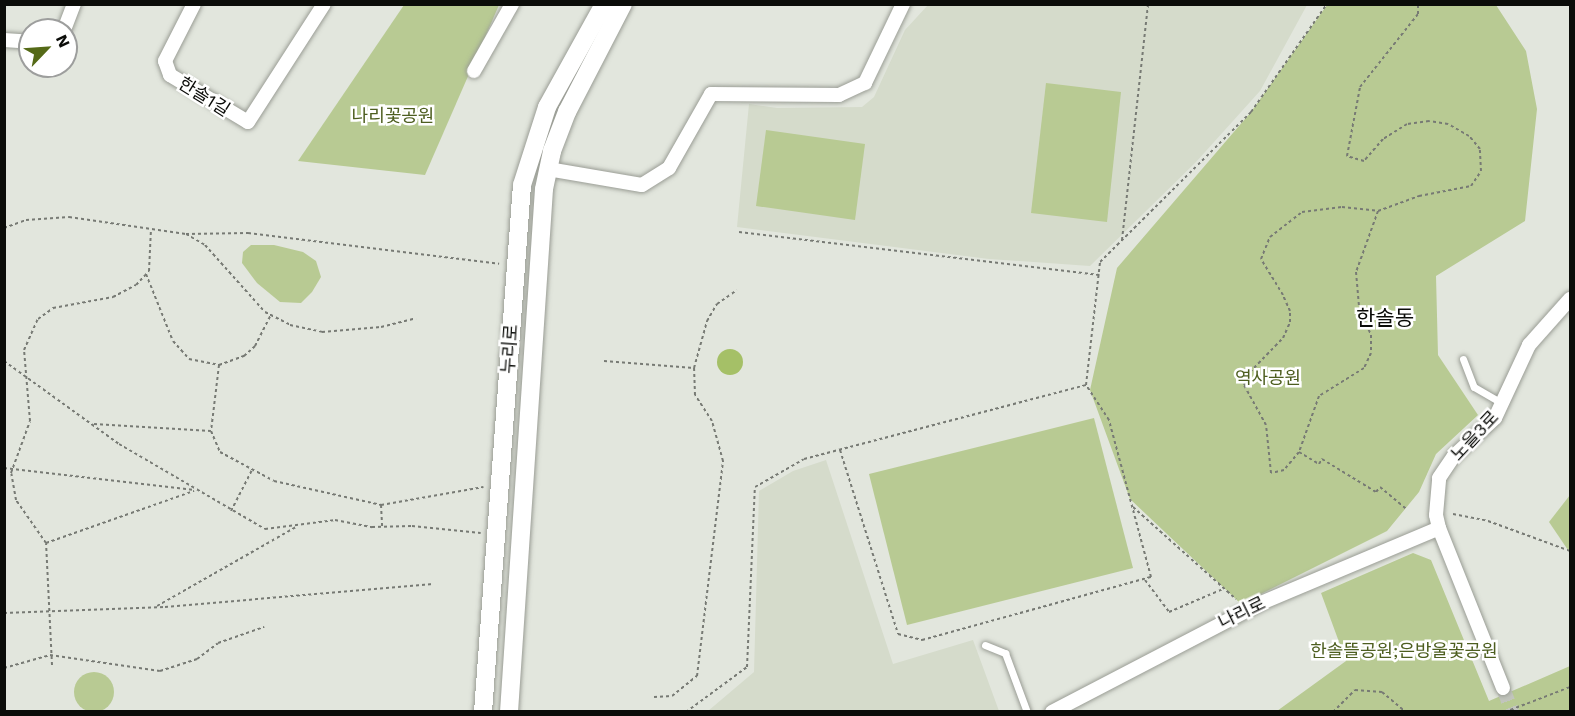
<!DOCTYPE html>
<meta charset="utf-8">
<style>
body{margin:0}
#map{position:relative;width:1575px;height:716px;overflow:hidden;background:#e2e6dd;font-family:"Work Sans","Noto Sans KR",sans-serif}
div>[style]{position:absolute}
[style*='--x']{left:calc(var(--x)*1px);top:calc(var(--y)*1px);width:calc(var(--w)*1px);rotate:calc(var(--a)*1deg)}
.built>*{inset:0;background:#d5dbcb}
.green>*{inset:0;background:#b8ca93}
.round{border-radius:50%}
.water>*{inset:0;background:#a5c067}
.minor-tunnel>*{height:14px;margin-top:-7px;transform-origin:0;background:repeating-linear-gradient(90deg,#c2c5bd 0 14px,transparent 0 21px)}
.path>*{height:2px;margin-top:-1px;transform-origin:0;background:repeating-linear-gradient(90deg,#777a74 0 3px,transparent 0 6px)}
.roads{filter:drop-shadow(0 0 2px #9a9d95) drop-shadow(0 0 2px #9a9d95)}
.service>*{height:7px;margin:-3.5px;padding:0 3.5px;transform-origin:3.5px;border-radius:3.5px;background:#fff}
.minor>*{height:14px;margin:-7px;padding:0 7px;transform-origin:7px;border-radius:7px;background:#fff}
.tertiary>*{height:18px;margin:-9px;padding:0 9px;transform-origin:9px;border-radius:9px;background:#fff}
span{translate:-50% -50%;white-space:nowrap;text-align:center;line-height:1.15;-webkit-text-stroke:5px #fff;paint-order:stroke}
.street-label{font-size:18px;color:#0b0c09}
.park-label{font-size:18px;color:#4d5e1f}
.quarter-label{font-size:21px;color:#0b0c09}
.frame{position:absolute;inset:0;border:6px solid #0b0c09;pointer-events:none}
.north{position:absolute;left:18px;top:18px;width:60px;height:60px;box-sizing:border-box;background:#fff;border:2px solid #9d9e9d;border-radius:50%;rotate:65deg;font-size:16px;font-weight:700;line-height:24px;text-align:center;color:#0b0c09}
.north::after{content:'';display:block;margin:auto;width:21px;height:27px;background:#556a17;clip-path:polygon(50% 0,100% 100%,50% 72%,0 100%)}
</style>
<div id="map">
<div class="built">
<div style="clip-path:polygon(928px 5px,1307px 5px,1260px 91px,1196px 162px,1090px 266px,989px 259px,737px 227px,749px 104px,777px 108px,862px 107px,874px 97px,905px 30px)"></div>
<div style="clip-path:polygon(826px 460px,893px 664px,973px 640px,999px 711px,708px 711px,754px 672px,759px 491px,793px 471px)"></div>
</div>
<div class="green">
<div style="clip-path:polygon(404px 5px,499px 5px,425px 175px,298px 161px)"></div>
<div style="clip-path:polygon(1327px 5px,1496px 5px,1526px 51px,1537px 109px,1525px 221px,1436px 276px,1438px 355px,1478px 415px,1436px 454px,1419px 492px,1387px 531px,1241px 604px,1130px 499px,1090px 390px,1117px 268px,1251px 112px)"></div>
<div style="clip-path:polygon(1046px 83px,1121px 92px,1107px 222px,1031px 213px)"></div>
<div style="clip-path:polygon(766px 130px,865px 144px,855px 220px,756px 206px)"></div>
<div style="clip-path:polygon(251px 245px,274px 245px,303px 252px,316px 261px,321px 277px,312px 292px,301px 303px,280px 302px,257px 283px,242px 263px,243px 252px)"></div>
<div style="clip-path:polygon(1094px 418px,1133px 568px,907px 625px,869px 474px)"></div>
<div style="clip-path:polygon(1570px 495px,1570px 553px,1549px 522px)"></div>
<div style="clip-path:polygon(1413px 553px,1431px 560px,1489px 701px,1570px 666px,1570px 711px,1277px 711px,1346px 661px,1321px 593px)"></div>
<div class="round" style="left:74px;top:672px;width:40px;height:40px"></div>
</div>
<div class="water">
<div class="round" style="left:717px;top:349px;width:26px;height:26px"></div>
</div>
<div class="minor-tunnel">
<div style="--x:1503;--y:688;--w:26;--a:69"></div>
</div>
<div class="path">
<div style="--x:1378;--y:211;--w:65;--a:109.8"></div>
<div style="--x:1356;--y:272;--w:36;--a:85"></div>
<div style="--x:1359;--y:308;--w:30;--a:66"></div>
<div style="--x:1371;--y:335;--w:18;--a:90"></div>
<div style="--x:1371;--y:353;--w:17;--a:115"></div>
<div style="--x:1364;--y:368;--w:53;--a:148.1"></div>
<div style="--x:1319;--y:396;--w:59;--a:109.7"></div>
<div style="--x:1299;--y:452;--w:23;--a:130"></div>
<div style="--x:1284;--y:470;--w:13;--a:167"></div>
<div style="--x:1271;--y:473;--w:48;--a:-95.9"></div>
<div style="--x:1266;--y:425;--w:46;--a:-118.8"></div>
<div style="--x:1244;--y:385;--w:14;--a:-65"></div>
<div style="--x:1250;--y:372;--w:47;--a:-45.9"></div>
<div style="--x:1283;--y:338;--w:17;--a:-66"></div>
<div style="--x:1290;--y:322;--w:11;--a:-90"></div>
<div style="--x:1290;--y:311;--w:17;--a:-114"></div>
<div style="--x:1283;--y:295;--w:42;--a:-121.4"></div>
<div style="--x:1261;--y:259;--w:24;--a:-68"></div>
<div style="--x:1270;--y:237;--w:41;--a:-38"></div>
<div style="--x:1302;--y:212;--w:40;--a:-7.1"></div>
<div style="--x:1342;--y:207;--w:36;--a:6"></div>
<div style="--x:1378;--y:211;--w:44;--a:-20.1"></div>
<div style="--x:1419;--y:196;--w:53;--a:-10.9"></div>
<div style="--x:1471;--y:186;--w:18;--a:-56"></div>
<div style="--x:1481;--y:171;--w:22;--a:-93"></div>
<div style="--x:1480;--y:149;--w:17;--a:-130"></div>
<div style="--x:1469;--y:136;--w:24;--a:-150"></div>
<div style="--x:1448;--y:124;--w:19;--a:-171"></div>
<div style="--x:1429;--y:121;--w:22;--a:172"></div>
<div style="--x:1407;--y:124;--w:28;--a:148"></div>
<div style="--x:1383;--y:139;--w:29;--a:131"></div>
<div style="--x:1364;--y:161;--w:18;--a:-164"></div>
<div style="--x:1347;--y:156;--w:70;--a:-79.3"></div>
<div style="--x:1360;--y:87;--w:93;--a:-51.5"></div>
<div style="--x:1418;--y:14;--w:10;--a:-90"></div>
<div style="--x:4;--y:228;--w:23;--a:-20"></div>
<div style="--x:26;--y:220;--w:43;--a:-4"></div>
<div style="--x:69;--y:217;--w:118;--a:8.3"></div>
<div style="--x:186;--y:234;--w:62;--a:-0.9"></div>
<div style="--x:248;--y:233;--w:253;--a:7"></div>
<div style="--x:739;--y:232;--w:363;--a:6.8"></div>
<div style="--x:186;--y:234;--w:22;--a:30"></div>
<div style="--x:205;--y:245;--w:90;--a:48.2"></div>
<div style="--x:265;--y:312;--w:28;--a:27"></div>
<div style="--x:290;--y:325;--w:33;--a:12"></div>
<div style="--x:322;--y:332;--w:59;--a:-4.8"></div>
<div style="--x:381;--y:327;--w:36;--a:-14"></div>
<div style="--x:1122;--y:240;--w:237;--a:-83.7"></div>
<div style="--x:146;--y:274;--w:72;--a:68.1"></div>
<div style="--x:173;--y:341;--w:24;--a:48"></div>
<div style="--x:189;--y:359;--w:31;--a:11"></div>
<div style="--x:219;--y:365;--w:27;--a:-20"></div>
<div style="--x:244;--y:356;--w:15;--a:-42"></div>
<div style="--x:255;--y:346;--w:35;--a:-63"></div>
<div style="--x:4;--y:361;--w:142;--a:35.8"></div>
<div style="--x:119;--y:444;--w:169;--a:30.2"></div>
<div style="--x:265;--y:529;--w:71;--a:-7.3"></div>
<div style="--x:335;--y:520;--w:38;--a:11"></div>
<div style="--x:372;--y:527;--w:40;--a:-1.4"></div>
<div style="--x:412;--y:526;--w:69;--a:5.8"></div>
<div style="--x:604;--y:361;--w:90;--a:4.4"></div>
<div style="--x:219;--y:365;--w:66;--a:96.9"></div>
<div style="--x:211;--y:431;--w:23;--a:67"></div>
<div style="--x:220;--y:452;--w:61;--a:28.2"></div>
<div style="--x:274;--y:481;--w:110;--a:12.6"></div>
<div style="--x:381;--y:505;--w:104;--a:-10"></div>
<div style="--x:94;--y:424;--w:117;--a:3.4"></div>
<div style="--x:840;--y:450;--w:193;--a:72.5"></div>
<div style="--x:898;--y:634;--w:25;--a:14"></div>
<div style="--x:922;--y:640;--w:238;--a:-15.4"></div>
<div style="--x:1151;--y:577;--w:163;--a:-105"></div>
<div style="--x:1109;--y:420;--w:42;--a:-123.3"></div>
<div style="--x:1299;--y:452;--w:23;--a:31"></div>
<div style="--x:1319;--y:464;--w:6;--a:-59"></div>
<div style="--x:1322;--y:459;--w:63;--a:31.4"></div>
<div style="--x:1376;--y:492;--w:6;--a:-51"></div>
<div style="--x:1380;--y:487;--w:34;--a:40"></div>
<div style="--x:4;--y:468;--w:192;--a:6.6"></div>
<div style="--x:381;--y:505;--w:21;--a:87"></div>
<div style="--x:1133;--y:507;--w:138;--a:41.8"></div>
<div style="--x:231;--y:511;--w:46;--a:-62.9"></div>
<div style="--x:1453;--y:514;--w:36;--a:11"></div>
<div style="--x:1488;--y:521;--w:87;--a:20.1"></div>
<div style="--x:46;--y:543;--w:157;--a:-19.4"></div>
<div style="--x:1145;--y:580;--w:40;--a:53"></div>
<div style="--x:1169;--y:612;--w:59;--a:-23.1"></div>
<div style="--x:157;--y:606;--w:160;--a:-29.6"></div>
<div style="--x:4;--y:613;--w:161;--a:-2.1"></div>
<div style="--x:165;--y:607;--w:269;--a:-4.9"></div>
<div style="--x:52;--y:665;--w:122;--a:-92.8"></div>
<div style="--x:46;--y:543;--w:52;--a:-124.9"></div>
<div style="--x:16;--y:500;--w:27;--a:-100"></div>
<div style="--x:11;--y:473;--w:55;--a:-69.9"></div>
<div style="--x:30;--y:421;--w:71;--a:-94.8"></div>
<div style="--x:24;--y:350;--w:34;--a:-66"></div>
<div style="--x:38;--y:319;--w:19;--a:-36"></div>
<div style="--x:53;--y:308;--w:61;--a:-10.4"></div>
<div style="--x:113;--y:297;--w:26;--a:-28"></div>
<div style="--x:136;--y:285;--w:19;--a:-47"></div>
<div style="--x:149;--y:271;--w:42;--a:-87.3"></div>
<div style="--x:4;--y:668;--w:48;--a:-15.8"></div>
<div style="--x:50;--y:655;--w:111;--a:8.3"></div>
<div style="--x:160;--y:671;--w:39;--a:-18"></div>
<div style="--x:197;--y:659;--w:26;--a:-37"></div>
<div style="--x:218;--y:643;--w:49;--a:-19.2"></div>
<div style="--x:654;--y:697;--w:18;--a:-3"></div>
<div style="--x:672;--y:696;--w:32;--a:-39"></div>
<div style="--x:697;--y:676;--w:217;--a:-83.1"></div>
<div style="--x:723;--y:461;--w:41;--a:-105.4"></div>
<div style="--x:712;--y:421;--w:31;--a:-123"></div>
<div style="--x:695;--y:395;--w:27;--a:-92"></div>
<div style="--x:694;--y:368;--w:49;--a:-74.5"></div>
<div style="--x:707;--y:321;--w:20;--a:-60"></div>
<div style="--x:717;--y:304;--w:24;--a:-35"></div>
<div style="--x:686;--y:712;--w:76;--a:-36.4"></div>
<div style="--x:747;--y:667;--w:180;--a:-87.5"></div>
<div style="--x:755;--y:487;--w:56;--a:-29.7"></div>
<div style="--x:804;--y:459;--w:292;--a:-14.7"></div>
<div style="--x:1086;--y:385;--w:124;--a:-83.5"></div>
<div style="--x:1100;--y:262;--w:213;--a:-44.8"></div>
<div style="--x:1251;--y:112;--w:132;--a:-54.9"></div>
<div style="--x:1333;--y:712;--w:31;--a:-45"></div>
<div style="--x:1355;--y:690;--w:27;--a:4"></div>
<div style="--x:1382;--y:692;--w:31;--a:40"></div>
<div style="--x:1505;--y:712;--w:70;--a:-21"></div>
</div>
<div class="roads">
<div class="service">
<div style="--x:1463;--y:359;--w:30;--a:69"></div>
<div style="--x:1474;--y:387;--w:34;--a:30"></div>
<div style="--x:985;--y:645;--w:22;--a:22"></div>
<div style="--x:1005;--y:653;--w:63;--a:69.6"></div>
</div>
<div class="minor">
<div style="--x:194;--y:4;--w:64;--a:117"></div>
<div style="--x:165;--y:61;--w:15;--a:70"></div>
<div style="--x:170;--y:75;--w:91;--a:31.1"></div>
<div style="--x:248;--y:122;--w:140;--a:-57.2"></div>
<div style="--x:64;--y:30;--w:28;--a:-69"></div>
<div style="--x:4;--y:40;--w:26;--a:4"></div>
<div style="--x:474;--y:71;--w:77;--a:-60.4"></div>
<div style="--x:548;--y:169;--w:95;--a:9.7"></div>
<div style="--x:642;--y:185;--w:32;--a:-32"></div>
<div style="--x:669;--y:168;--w:85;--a:-60.4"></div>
<div style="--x:711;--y:94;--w:128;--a:0.4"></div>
<div style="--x:839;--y:95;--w:29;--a:-25"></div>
<div style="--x:865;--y:83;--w:88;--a:-64.3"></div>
<div style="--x:1503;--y:688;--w:172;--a:-111.8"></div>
<div style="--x:1439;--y:528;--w:13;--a:-103"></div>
<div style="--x:1436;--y:515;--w:37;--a:-85"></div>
<div style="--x:1439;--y:478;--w:27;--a:-56"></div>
<div style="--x:1454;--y:456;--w:56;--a:-42.8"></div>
<div style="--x:1495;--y:418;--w:81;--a:-65"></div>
<div style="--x:1529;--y:345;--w:62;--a:-48.3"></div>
<div style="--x:1052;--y:712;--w:236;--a:-27.5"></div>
<div style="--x:1261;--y:603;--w:193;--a:-22.8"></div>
</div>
<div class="tertiary">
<div style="--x:483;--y:712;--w:528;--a:-85.77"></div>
<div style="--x:522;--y:185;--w:82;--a:-72.2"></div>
<div style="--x:547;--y:107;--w:118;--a:-61"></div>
<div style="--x:509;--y:712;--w:524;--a:-86.17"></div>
<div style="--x:544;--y:189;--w:39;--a:-78"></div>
<div style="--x:552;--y:151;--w:42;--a:-69"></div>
<div style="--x:567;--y:112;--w:122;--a:-62.6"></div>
</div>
</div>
<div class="street-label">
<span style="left:204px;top:97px;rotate:32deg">한솔1길</span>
<span style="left:510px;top:349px;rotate:-86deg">누리로</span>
<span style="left:1475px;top:436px;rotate:-47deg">노을3로</span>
<span style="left:1242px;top:613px;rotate:-26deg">나리로</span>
</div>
<div class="park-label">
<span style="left:393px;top:116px">나리꽃공원</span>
<span style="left:1268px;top:378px">역사공원</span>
<span style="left:1404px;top:651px">한솔뜰공원;은방울꽃공원</span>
</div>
<div class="quarter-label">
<span style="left:1385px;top:318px">한솔동</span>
</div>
<div class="frame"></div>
<div class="north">N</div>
</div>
